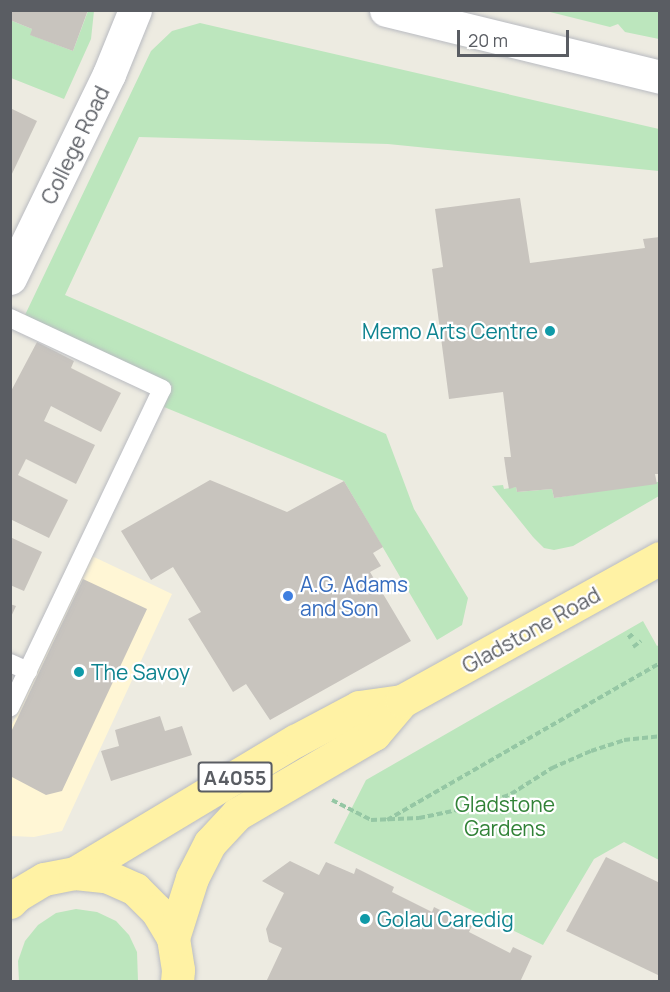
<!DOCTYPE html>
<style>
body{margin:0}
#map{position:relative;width:670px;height:992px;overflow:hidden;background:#edebe1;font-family:Manrope,sans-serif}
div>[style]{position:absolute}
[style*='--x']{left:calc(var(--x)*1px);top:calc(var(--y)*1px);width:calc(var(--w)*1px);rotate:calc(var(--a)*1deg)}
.commercial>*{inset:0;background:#fff6d5}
.green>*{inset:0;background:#bce6bd}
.building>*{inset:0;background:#c8c4be}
.path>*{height:4px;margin-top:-2px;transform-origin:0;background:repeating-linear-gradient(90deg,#95c7a4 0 6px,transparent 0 9px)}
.roads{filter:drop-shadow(0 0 2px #b9bbc1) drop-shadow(0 0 2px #b9bbc1)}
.lane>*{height:18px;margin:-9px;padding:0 9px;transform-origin:9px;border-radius:9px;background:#fff}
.street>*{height:33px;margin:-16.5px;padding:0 16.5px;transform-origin:16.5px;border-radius:16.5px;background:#fff}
.primary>*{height:33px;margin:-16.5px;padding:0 16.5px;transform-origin:16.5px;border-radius:16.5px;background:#fff2a4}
.dots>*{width:16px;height:16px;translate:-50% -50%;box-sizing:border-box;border:3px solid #fff;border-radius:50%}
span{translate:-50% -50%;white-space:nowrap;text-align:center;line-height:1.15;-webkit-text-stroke:4.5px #fff;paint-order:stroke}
.shield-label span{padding:2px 4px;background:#fff;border:2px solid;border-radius:4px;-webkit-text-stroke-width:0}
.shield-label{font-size:20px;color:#5a5d63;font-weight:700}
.street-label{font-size:21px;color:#5a5d63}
.culture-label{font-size:21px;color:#0d838f}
.right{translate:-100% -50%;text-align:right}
.left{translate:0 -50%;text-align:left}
.shop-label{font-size:21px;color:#366cbe}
.park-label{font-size:21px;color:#318237}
.frame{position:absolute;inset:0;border:12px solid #5a5d63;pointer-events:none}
.scale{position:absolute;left:457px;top:30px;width:112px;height:27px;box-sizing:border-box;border:3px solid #5a5d63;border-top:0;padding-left:8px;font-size:18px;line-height:21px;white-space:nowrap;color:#5a5d63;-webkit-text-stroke:4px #fff;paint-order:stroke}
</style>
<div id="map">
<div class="commercial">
<div style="clip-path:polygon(92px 556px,172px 594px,62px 831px,34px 837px,11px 836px,10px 729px)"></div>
</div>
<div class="green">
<div style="clip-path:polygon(88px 11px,94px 11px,91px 39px,64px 99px,11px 78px,10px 20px,32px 29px,31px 35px,73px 51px)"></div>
<div style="clip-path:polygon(546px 11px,659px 11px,659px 39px,625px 32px,618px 24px,610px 27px)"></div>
<div style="clip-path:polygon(200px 23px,659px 129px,659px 171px,388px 144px,139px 137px,65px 295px,386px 434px,414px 509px,468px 598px,462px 625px,437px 640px,344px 481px,164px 407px,172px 386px,25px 315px,151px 51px,172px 31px)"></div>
<div style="clip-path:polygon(657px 482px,659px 482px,659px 496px,573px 546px,554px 550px,544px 548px,533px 537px,492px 486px,503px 485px,504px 489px,516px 487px,517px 492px,552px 489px,554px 498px)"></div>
<div style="clip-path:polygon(643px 621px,657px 646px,659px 645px,659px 860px,624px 842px,594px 859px,543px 945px,334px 843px,366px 780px)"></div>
<div style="clip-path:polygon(76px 909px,97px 912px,116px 921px,129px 935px,137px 952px,138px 981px,19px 981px,18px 961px,25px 941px,38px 925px,56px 913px)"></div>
</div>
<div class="building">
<div style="clip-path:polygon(10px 10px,88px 10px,73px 51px,30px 35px,32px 29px,10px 20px)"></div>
<div style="clip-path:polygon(10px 108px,37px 121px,10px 178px)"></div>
<div style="clip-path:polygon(520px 198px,530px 263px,645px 248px,643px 239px,660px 237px,660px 474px,655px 474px,657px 484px,554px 498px,552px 489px,517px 492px,516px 487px,509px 489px,507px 478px,504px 457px,511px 457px,503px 392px,449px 399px,432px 269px,443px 267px,435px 209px)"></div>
<div style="clip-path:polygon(37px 342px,74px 361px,71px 368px,121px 393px,101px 432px,51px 406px,44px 421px,95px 445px,76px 484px,26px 459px,18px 475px,68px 500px,49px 538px,10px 519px,10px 393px)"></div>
<div style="clip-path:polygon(210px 480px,287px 512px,344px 481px,383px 547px,373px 553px,381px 566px,370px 572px,411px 641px,270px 720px,246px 684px,233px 692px,188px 619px,201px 612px,173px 567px,151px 580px,121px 531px)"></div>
<div style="clip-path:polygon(10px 537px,42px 552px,24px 591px,10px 585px)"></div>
<div style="clip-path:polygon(83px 579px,147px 609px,62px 791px,46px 795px,10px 776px,10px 734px)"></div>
<div style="clip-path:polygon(10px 604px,16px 606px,10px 619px)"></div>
<div style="clip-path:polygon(160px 716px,165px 731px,182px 726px,192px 755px,111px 781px,101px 751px,119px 746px,115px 730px)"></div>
<div style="clip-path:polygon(606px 857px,660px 883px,660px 976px,566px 931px)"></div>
<div style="clip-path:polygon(290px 861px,319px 875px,326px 862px,354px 874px,356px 868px,394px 887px,392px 892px,432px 912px,434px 907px,472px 926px,469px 932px,510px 953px,513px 947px,532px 956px,520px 982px,266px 982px,282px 948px,269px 942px,266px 929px,284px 893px,262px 881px)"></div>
</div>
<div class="path">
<div style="--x:628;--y:638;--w:8;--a:-40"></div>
<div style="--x:633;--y:647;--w:10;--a:-37"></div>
<div style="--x:332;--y:800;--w:44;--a:27.1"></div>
<div style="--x:371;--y:820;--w:48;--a:-2.4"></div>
<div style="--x:419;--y:818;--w:59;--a:-11.7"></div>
<div style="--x:477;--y:806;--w:36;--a:-19"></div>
<div style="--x:511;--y:794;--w:49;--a:-32.4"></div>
<div style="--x:552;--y:768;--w:43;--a:-23.6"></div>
<div style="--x:591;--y:751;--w:35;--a:-18"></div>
<div style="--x:624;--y:740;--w:36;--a:-6"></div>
<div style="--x:387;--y:820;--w:315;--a:-29.9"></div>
</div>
<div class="roads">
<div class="lane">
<div style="--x:10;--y:318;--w:168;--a:25"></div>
<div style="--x:162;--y:389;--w:353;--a:115.5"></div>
<div style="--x:10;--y:663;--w:20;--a:24"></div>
</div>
<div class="street">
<div style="--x:386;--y:10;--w:282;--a:13.7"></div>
<div style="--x:10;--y:278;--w:227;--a:-64.1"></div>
<div style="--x:109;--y:74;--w:69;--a:-67.9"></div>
</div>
<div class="primary">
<div style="--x:75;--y:873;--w:257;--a:-31"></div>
<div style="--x:295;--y:741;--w:72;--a:-28"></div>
<div style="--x:359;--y:707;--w:43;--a:-7.9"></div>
<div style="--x:10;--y:902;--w:10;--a:-45"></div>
<div style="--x:17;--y:895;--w:31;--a:-31"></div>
<div style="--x:44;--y:879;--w:32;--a:-11"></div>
<div style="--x:75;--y:873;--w:31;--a:6"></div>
<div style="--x:106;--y:876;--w:32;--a:24"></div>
<div style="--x:135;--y:889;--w:31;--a:45"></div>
<div style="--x:157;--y:911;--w:31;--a:59"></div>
<div style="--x:173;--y:938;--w:32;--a:81"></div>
<div style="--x:178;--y:970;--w:12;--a:95"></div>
<div style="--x:173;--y:938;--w:63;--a:-72.4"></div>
<div style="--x:192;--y:878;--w:39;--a:-63"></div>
<div style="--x:210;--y:843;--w:40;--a:-47"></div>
<div style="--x:237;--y:814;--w:159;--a:-30.3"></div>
<div style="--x:374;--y:734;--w:43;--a:-49.7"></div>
<div style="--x:402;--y:701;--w:295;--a:-29"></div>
</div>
</div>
<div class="dots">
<div style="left:550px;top:331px;background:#0f9aa8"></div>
<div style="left:288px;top:596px;background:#3f7fe0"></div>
<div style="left:79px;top:672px;background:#0f9aa8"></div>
<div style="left:365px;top:919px;background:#0f9aa8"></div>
</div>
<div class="shield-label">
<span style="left:235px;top:777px">A4055</span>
</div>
<div class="street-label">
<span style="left:75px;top:145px;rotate:-64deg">College Road</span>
<span style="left:531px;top:630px;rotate:-29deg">Gladstone Road</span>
</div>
<div class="culture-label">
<span class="right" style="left:538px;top:331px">Memo Arts Centre</span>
<span class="left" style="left:91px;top:672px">The Savoy</span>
<span class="left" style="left:377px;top:919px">Golau Caredig</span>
</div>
<div class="shop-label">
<span class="left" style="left:300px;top:596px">A.G. Adams<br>and Son</span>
</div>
<div class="park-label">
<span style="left:505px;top:816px">Gladstone<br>Gardens</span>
</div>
<div class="frame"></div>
<div class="scale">20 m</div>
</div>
